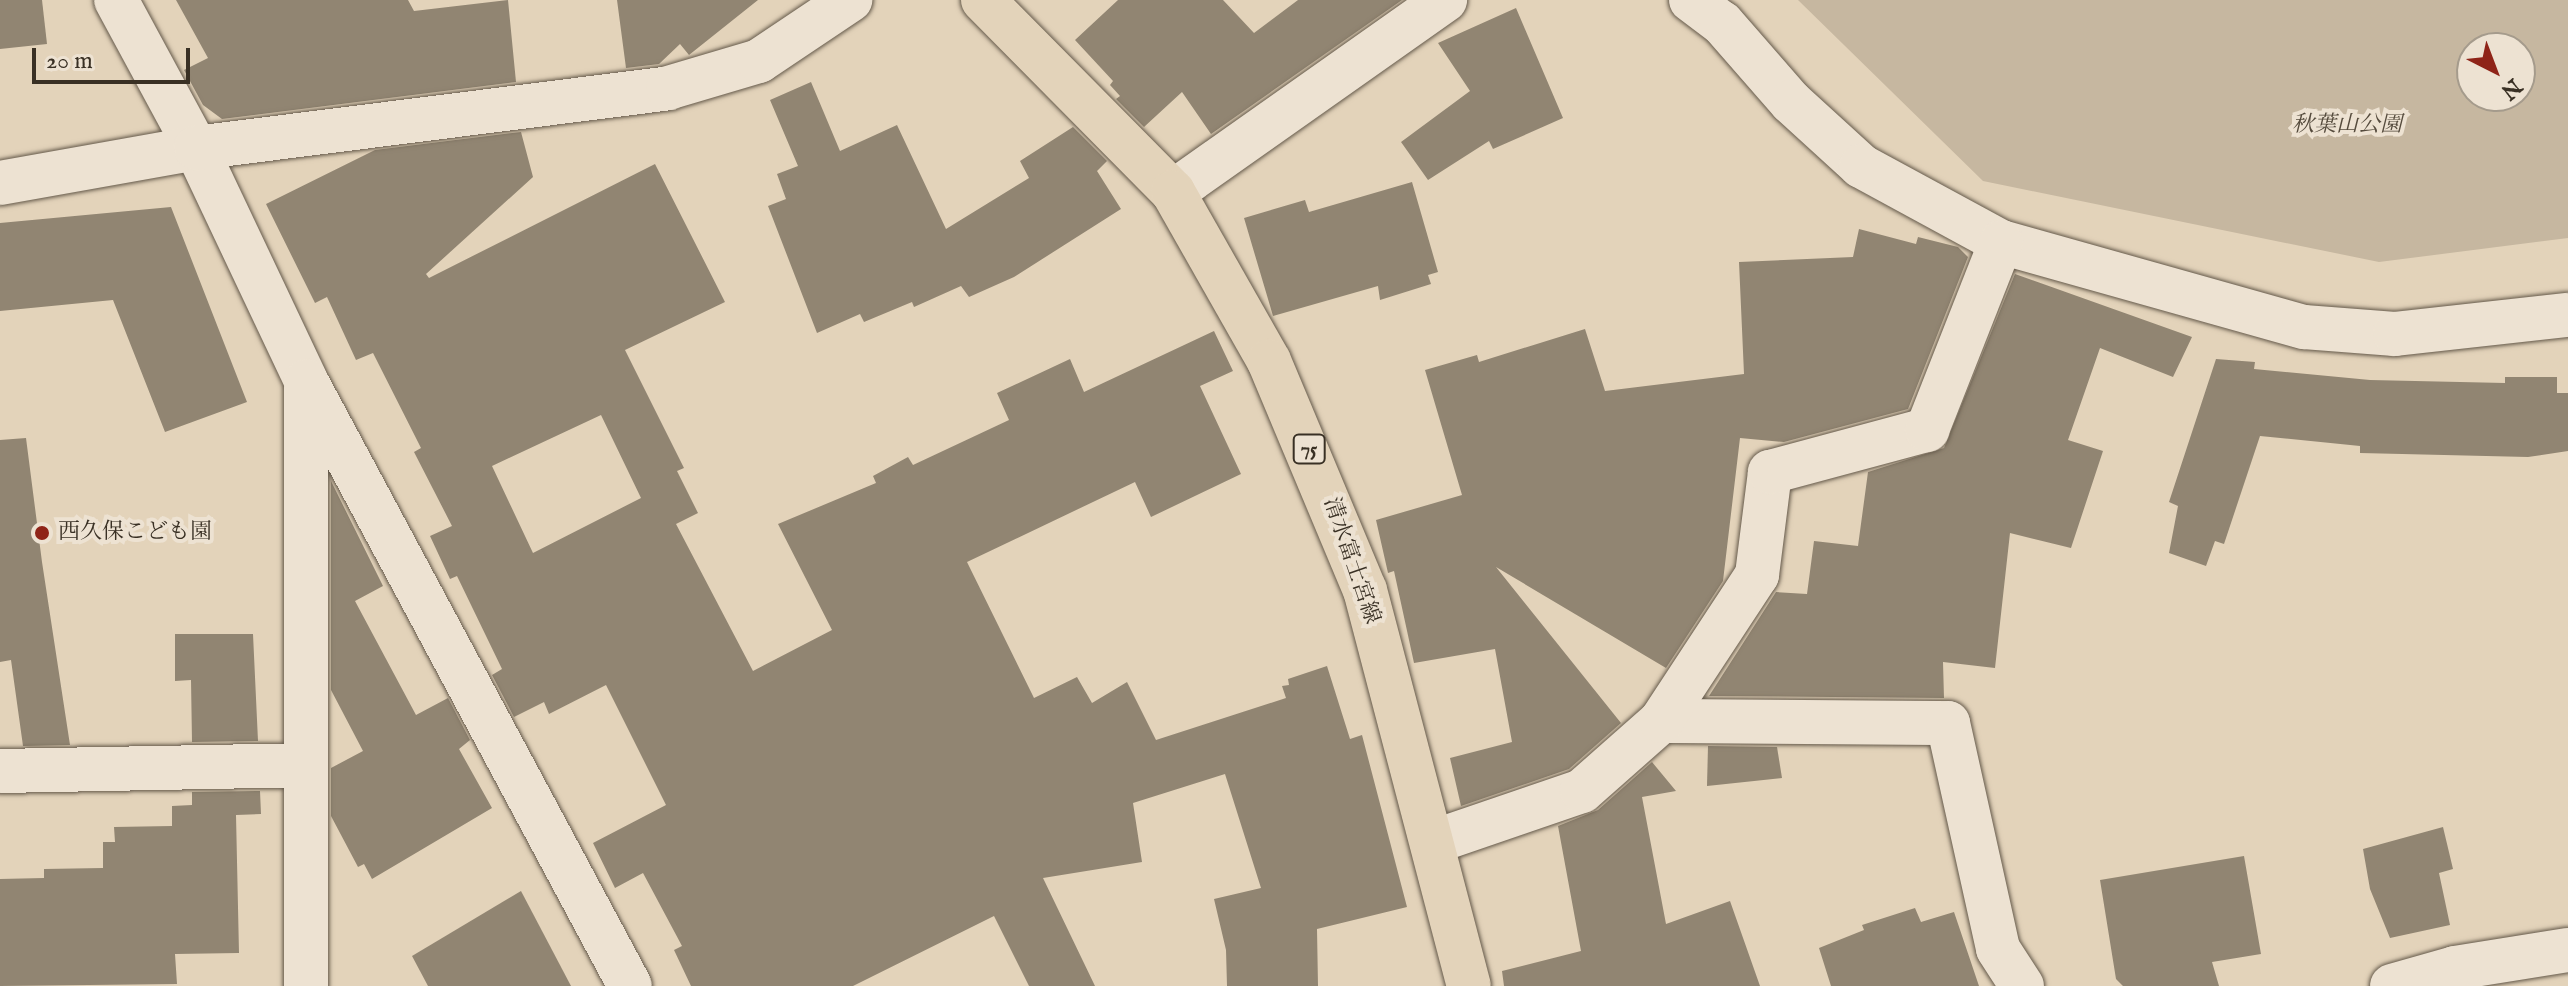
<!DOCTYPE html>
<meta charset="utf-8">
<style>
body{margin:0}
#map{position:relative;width:2568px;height:986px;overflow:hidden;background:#e3d3ba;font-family:"IM FELL English","Noto Serif JP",serif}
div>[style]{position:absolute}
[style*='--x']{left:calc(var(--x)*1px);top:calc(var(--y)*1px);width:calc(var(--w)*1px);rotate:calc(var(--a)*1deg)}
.green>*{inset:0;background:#c6b7a0}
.building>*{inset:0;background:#918572}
.roads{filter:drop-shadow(0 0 2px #64594a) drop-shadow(0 0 2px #64594a)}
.minor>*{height:44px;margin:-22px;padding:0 22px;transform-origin:22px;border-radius:22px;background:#ede2d2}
.tertiary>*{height:44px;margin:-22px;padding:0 22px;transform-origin:22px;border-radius:22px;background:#ede2d2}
.primary>*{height:44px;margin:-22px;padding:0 22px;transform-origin:22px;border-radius:22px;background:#e3d3ba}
.dots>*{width:22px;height:22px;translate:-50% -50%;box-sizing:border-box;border:4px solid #ede2d2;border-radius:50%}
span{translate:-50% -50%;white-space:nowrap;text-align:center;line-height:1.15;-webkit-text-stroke:8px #ede2d2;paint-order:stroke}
.shield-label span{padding:2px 6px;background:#ede2d2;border:2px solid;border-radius:6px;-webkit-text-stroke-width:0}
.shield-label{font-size:20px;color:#393024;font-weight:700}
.park-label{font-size:22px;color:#554b3d;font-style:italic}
.poi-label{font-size:22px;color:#393024}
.left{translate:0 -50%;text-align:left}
.street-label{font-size:22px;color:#393024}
.north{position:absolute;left:2456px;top:32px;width:80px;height:80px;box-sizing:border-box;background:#ede2d2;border:2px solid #a59b8c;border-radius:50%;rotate:138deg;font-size:22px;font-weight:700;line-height:32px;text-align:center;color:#393024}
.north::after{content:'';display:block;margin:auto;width:28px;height:36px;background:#8f2418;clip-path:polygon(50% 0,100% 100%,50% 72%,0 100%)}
.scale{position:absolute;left:32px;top:48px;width:158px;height:36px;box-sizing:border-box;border:4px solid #393024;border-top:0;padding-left:10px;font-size:24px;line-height:28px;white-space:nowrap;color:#393024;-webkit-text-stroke:6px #ede2d2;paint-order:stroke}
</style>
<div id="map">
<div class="green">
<div style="clip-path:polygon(evenodd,1798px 0,2568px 0,2568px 238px,2379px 262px,1983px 181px,1798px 0,2472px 48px,2520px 48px,2520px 96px,2472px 96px,2472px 48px)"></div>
</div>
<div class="building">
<div style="clip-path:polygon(0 0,42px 0,47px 44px,0 49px)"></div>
<div style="clip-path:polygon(176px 0,408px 0,414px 11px,508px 0,516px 82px,222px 119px,203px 105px,184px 70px,208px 58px)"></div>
<div style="clip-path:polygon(617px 0,758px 0,689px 55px,680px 44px,659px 64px,626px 68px)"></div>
<div style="clip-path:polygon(1118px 0,1223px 0,1254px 33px,1298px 0,1402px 0,1211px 134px,1182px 92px,1144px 127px,1116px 99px,1120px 96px,1110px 85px,1113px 81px,1075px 40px)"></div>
<div style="clip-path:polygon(1516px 8px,1563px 118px,1493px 149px,1489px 141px,1428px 180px,1401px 142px,1470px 91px,1438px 43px)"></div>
<div style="clip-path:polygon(811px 82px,840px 151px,897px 125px,946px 229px,1029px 178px,1020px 161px,1073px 127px,1107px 161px,1097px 171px,1121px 209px,1014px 277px,969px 297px,961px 286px,914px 307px,912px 302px,864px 322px,860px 314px,817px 333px,768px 206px,786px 199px,777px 174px,798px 166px,770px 100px)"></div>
<div style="clip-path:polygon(evenodd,521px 132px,533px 177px,426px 274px,429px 278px,655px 164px,725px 302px,625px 350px,684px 468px,677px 471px,698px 513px,676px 524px,753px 671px,832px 630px,778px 524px,876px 483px,873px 476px,908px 457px,913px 465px,1009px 420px,997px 393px,1070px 359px,1084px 392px,1214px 331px,1233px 371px,1200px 386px,1241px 474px,1151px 517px,1135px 482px,967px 562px,1034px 698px,1077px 677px,1092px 703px,1127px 682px,1156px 740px,1286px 698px,1282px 686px,1289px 685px,1288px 679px,1327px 666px,1350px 739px,1362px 735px,1407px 907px,1317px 929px,1318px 986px,1227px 986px,1226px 950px,1214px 899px,1261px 888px,1225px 774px,1133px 803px,1142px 862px,1043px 878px,1095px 986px,1029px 986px,994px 916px,853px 986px,691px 986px,674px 950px,682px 946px,643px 873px,615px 888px,593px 843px,666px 805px,606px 685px,549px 714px,544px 702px,514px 717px,492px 675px,502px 669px,457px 576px,450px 579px,430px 536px,452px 526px,414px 452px,421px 448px,373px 353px,356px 360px,327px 297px,315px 303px,266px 204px,375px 150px,521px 132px,601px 415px,641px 498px,533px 553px,492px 466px,601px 415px)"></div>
<div style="clip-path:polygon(1412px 182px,1438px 272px,1428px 275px,1431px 284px,1380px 300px,1378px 286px,1273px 316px,1244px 218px,1305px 200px,1309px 212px)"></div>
<div style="clip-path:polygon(171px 207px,247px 402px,165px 432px,113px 300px,0 311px,0 223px)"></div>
<div style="clip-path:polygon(1859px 229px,1916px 244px,1918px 237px,1958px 247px,1968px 257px,1908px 409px,1784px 442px,1740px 438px,1723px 581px,1666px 668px,1496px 567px,1621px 723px,1569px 769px,1461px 806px,1450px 758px,1512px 742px,1495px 649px,1414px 663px,1394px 571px,1388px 573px,1376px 520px,1462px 495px,1425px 370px,1477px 355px,1479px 362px,1585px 329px,1605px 391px,1744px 374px,1739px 262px,1853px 257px)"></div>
<div style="clip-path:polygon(2015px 274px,2192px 337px,2173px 377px,2100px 348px,2068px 440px,2103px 451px,2071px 548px,2010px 533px,1995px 668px,1943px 662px,1944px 698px,1709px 696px,1776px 592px,1807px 594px,1814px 541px,1858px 546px,1868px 472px,1944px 448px)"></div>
<div style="clip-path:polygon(2216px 359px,2255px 362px,2254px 369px,2370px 380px,2505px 383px,2505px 377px,2557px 377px,2557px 393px,2568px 393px,2568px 451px,2528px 457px,2360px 453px,2360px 446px,2260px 436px,2224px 544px,2215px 541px,2206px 566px,2169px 553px,2178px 506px,2169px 502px)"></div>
<div style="clip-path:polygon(26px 438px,42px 562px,70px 745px,23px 746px,11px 660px,0 662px,0 440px)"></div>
<div style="clip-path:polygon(331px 481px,383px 586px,355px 601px,416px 715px,448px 698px,470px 740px,459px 749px,492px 808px,372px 879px,364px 864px,358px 867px,331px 816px,331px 768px,363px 751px,331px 690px)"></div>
<div style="clip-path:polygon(175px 634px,253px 634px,258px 741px,192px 742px,191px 680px,175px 681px)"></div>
<div style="clip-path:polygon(1708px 746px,1777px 747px,1782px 778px,1707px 786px)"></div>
<div style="clip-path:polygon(1652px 762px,1676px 791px,1642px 797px,1666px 924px,1730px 901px,1760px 986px,1504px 986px,1502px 971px,1581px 951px,1558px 826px,1598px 810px)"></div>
<div style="clip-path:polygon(260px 791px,261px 814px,236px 815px,239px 953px,175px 954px,177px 984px,0 986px,0 879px,44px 878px,44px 869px,103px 868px,103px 842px,115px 842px,114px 827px,172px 826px,172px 806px,192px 805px,192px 792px)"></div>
<div style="clip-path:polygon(2443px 827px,2453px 869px,2439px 873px,2450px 925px,2390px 938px,2370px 889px,2363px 849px)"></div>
<div style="clip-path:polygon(2244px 856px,2261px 954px,2212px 962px,2219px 986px,2123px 986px,2116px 979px,2100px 880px)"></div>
<div style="clip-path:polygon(521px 891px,571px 986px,428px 986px,412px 956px)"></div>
<div style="clip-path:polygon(1915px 908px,1921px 922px,1954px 912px,1979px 986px,1831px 986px,1819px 948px,1864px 930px,1862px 925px)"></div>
</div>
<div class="roads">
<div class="minor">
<div style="--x:116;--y:0;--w:168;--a:61.6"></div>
<div style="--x:196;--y:148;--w:258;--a:64.7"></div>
<div style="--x:306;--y:381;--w:686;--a:61.83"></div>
<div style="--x:1691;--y:0;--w:39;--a:37"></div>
<div style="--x:1722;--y:23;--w:105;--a:48.9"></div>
<div style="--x:1791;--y:102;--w:95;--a:42.4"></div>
<div style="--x:1861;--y:166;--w:159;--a:28.5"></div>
<div style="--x:2001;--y:242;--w:315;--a:15.7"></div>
<div style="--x:2304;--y:327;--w:91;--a:4.4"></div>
<div style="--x:2395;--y:334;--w:174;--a:-6.3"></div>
<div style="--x:0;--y:183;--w:199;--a:-10.1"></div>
<div style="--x:196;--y:148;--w:476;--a:-7.2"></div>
<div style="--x:668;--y:88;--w:95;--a:-16.5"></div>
<div style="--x:759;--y:61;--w:110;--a:-33.8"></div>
<div style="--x:1173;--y:192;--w:333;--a:-35.2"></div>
<div style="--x:1661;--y:721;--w:287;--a:0.4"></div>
<div style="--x:1948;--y:723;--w:231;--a:77.5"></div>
<div style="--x:1998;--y:949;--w:44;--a:57"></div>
<div style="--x:0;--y:771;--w:303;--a:-1.1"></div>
<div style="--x:1433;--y:842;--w:157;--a:-18.9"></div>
<div style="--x:1582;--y:791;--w:106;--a:-41.5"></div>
<div style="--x:1661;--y:721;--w:175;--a:-56.7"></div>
<div style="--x:1757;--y:575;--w:104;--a:-82.8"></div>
<div style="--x:1770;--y:472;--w:163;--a:-15"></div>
<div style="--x:1927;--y:430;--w:202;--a:-68.5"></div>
<div style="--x:306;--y:986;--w:599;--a:-90"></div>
</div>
<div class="tertiary">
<div style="--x:2392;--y:986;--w:66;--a:-15.9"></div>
<div style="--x:2455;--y:968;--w:114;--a:-9.1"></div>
</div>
<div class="primary">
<div style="--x:983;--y:0;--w:270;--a:45.3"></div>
<div style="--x:1173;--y:192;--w:194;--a:60.4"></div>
<div style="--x:1269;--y:361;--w:248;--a:67.3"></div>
<div style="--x:1365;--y:590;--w:409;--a:75.3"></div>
</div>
</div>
<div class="dots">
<div style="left:42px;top:533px;background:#8f2418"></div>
</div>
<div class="shield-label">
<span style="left:1309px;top:449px">75</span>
</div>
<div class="park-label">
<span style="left:2347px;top:126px">秋葉山公園</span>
</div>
<div class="poi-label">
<span class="left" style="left:58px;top:533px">西久保こども園</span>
</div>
<div class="street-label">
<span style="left:1351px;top:561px;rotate:71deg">清水富士宮線</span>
</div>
<div class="north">N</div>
<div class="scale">20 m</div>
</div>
